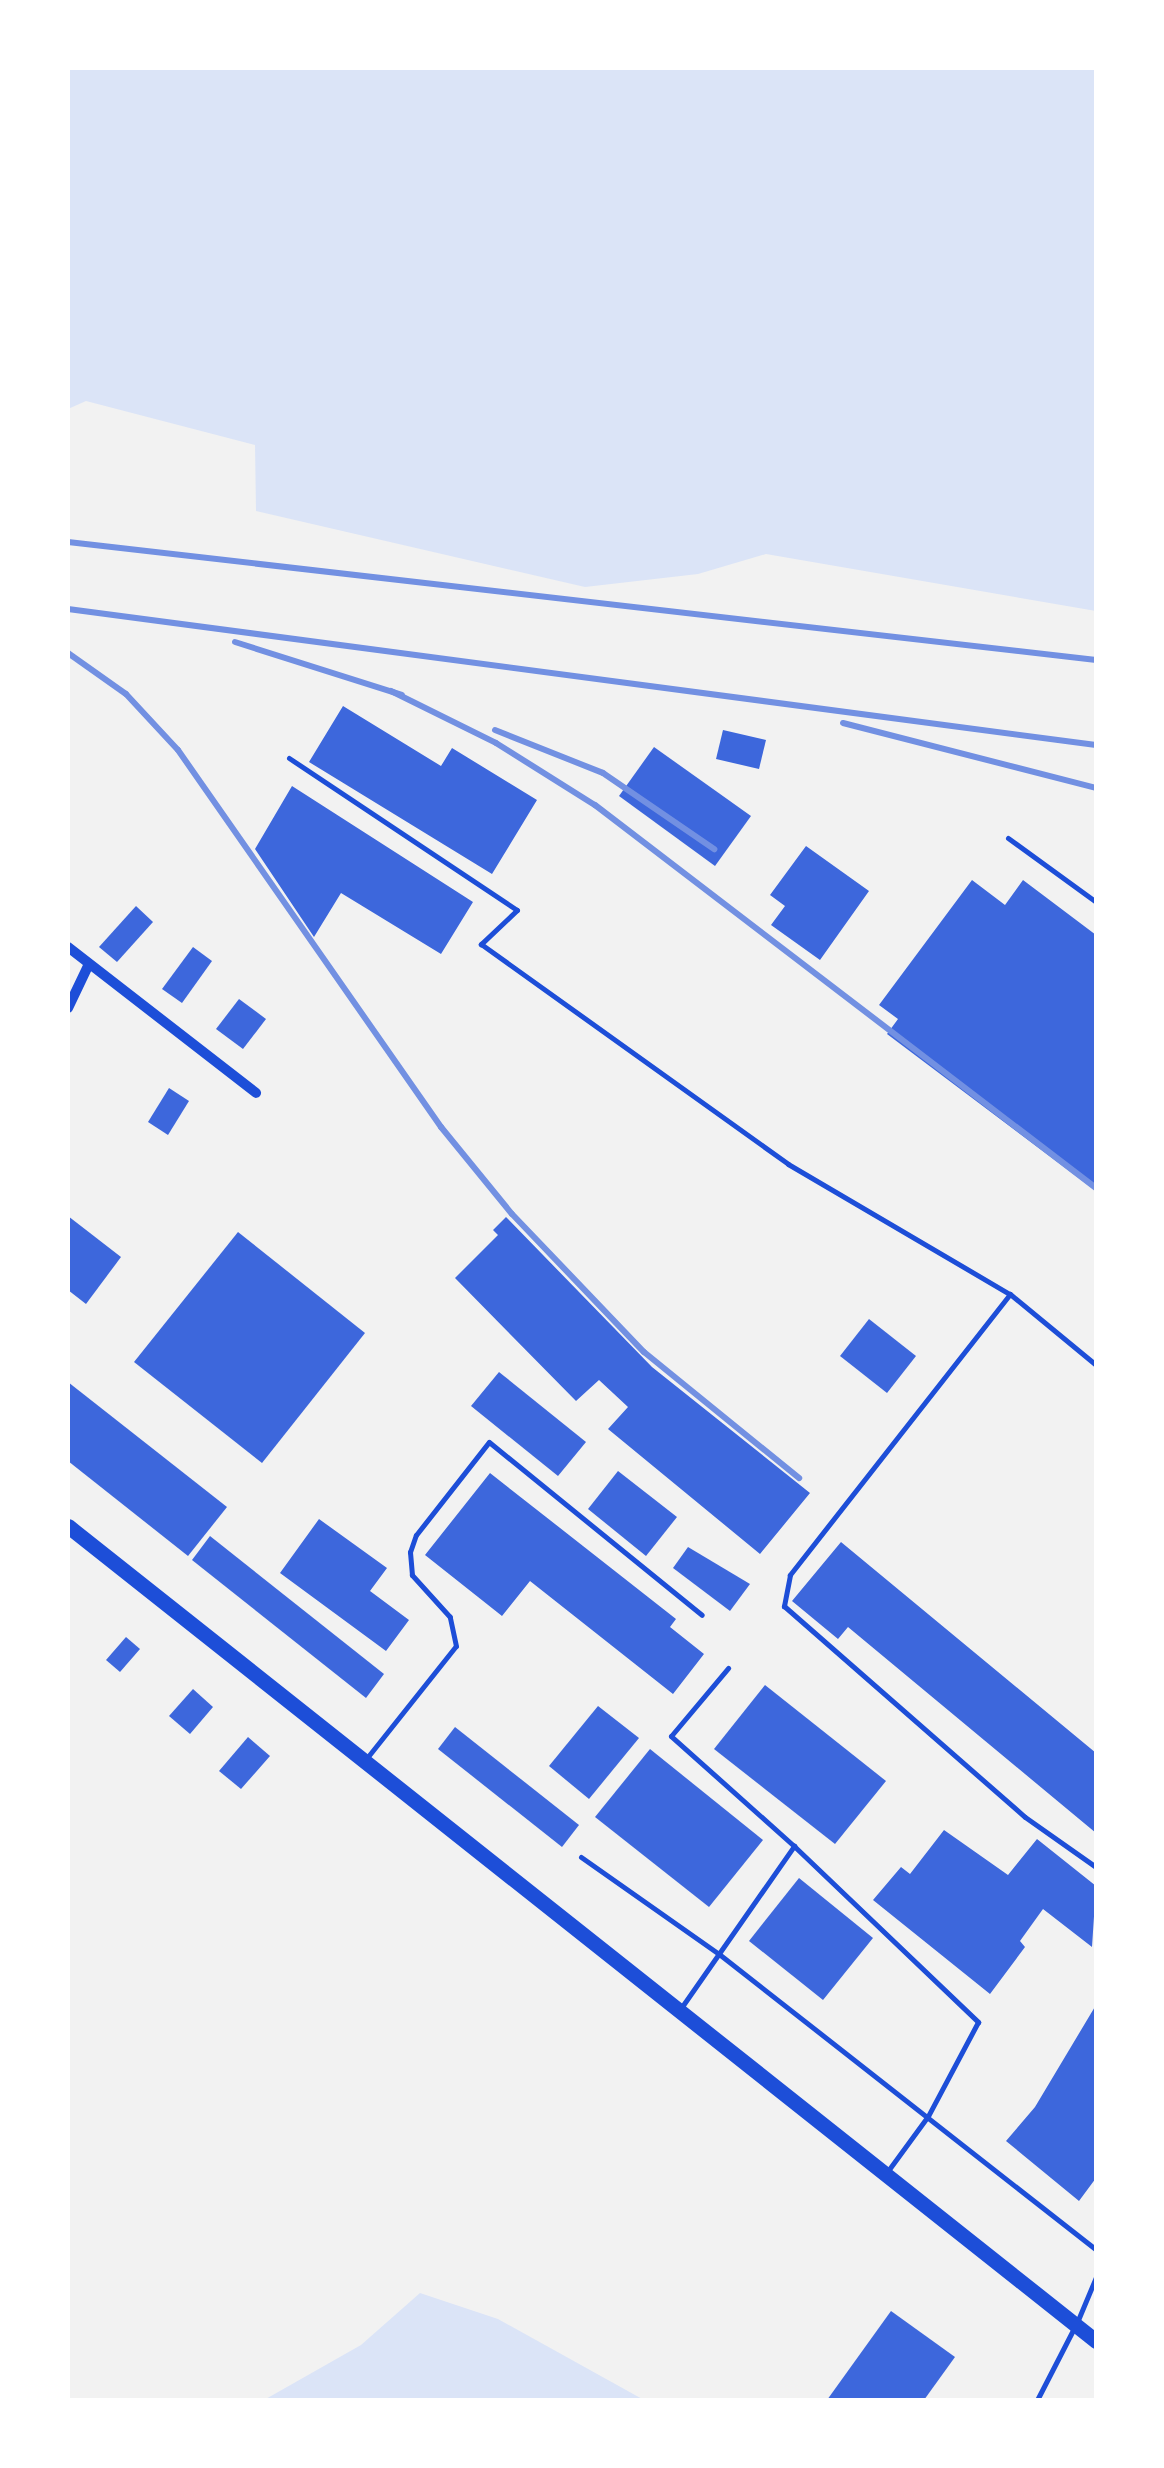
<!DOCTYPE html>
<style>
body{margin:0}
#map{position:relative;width:1164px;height:2468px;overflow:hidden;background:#f2f2f2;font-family:Montserrat,sans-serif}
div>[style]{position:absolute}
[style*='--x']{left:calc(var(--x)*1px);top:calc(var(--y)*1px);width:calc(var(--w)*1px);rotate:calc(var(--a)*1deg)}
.green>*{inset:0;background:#dbe4f7}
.building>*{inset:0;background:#3d67dc}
.service>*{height:5px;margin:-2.5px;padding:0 2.5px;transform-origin:2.5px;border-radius:2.5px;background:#1d4ed8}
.minor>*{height:10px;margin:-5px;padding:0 5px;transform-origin:5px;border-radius:5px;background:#1d4ed8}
.secondary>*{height:15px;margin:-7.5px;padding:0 7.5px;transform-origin:7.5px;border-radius:7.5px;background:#1d4ed8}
.rail>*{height:6px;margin:-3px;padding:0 3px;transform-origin:3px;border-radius:3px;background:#7290e2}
span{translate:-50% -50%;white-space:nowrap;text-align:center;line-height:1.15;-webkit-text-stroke:10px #fff;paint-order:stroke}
.frame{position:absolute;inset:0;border:70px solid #fff;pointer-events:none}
</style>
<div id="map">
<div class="green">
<div style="clip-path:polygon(68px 68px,1096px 68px,1096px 611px,766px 554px,698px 574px,585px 587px,256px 511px,255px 445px,86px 401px,68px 409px)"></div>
<div style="clip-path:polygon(420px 2293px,498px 2319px,644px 2400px,264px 2400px,361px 2345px)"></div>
</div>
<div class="building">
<div style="clip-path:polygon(343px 706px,441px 766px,452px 748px,537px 800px,492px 874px,309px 762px)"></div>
<div style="clip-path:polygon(723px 730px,766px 740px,759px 769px,716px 759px)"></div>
<div style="clip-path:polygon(654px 747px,751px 816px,715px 866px,619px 796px)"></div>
<div style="clip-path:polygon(292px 786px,473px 902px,441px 954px,341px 893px,314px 937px,255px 849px)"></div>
<div style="clip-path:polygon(806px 846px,869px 891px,820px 960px,771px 925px,785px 906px,770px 895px)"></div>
<div style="clip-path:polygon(972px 880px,1005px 905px,1023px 880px,1096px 935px,1096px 1191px,887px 1034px,898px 1019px,879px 1005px)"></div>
<div style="clip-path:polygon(136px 906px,153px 922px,117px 962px,99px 947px)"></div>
<div style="clip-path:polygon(193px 947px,212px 961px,182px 1003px,162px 989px)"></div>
<div style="clip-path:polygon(239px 999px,266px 1019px,243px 1049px,216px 1029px)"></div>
<div style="clip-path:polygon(169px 1088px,189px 1101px,168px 1135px,148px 1122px)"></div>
<div style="clip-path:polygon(68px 1216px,121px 1257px,86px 1304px,68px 1290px)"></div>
<div style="clip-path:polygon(506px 1217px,652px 1367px,810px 1493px,760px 1554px,608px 1429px,628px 1407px,599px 1380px,576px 1401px,455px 1278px,498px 1235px,493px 1230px)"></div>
<div style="clip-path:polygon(238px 1232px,365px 1333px,262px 1463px,134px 1362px)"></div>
<div style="clip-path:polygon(869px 1319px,916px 1356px,887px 1393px,840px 1356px)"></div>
<div style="clip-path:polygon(499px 1372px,586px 1442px,558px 1476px,471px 1406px)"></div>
<div style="clip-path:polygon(68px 1382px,227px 1507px,188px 1556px,68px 1461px)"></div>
<div style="clip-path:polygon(618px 1471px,677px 1517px,646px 1556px,588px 1509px)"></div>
<div style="clip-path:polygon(490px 1473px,676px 1619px,670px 1627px,704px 1654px,673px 1694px,530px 1581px,502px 1616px,425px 1555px)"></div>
<div style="clip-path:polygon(319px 1519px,387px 1568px,370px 1591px,409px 1620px,386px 1651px,280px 1573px)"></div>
<div style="clip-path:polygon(210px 1536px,384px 1674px,366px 1698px,192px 1560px)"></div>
<div style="clip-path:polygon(841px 1542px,1096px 1753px,1096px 1833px,848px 1627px,838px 1639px,792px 1601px)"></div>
<div style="clip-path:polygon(688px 1547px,750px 1584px,730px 1611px,673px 1568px)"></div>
<div style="clip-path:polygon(126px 1637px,140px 1649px,120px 1672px,106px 1660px)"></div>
<div style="clip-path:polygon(765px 1685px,886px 1781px,835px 1844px,714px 1749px)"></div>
<div style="clip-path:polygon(193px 1689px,213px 1707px,190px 1734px,169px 1716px)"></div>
<div style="clip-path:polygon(598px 1706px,639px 1738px,589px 1799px,549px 1766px)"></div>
<div style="clip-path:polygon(455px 1727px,579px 1825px,562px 1847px,438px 1749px)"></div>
<div style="clip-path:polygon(248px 1737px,270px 1756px,241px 1789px,219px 1771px)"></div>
<div style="clip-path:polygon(650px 1749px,763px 1840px,709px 1907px,595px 1817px)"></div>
<div style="clip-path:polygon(944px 1830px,1008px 1875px,1037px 1839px,1096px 1886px,1092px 1947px,1043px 1909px,1020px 1941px,1025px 1947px,990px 1994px,873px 1900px,901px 1867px,910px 1874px)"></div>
<div style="clip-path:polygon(799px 1878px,873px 1938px,823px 2000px,749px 1941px)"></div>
<div style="clip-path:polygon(1096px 2005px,1096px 2178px,1079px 2201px,1006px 2141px,1035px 2107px)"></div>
<div style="clip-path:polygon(891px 2311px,955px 2357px,924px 2400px,827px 2400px)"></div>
</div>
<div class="service">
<div style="--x:289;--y:758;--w:274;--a:33.7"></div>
<div style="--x:517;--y:910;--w:50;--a:136.6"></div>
<div style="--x:481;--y:944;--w:378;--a:35.6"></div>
<div style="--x:788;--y:1164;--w:257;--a:30.4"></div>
<div style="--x:1010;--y:1294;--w:112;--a:39.5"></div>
<div style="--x:1008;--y:838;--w:109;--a:36"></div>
<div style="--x:1010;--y:1294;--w:357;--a:128.1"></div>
<div style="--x:790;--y:1575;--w:32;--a:101"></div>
<div style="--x:784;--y:1606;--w:320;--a:41.2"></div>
<div style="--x:1025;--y:1817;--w:87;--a:35.2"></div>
<div style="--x:366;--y:1759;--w:144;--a:-51.5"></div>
<div style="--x:456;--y:1646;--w:30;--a:-102"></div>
<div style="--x:450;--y:1617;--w:57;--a:-132.1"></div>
<div style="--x:412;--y:1575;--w:23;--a:-95"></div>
<div style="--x:410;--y:1552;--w:18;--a:-71"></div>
<div style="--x:416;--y:1535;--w:118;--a:-51.9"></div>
<div style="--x:489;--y:1442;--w:274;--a:39.1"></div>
<div style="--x:794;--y:1846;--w:255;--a:43.7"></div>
<div style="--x:978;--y:2022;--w:106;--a:118"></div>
<div style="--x:928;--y:2116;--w:69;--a:126.2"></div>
<div style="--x:581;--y:1857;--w:169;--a:35.1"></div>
<div style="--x:719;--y:1954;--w:479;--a:38.1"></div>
<div style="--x:681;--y:2008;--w:198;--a:-55.1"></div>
<div style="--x:794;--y:1846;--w:165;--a:-138.2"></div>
<div style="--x:671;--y:1736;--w:89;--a:-50"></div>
<div style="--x:1078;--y:2320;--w:47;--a:-67.3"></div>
<div style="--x:1037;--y:2400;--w:79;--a:-62.8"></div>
</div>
<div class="minor">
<div style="--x:68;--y:947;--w:238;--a:37.8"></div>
<div style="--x:68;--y:1008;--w:49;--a:-64.5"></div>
</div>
<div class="secondary">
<div style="--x:68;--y:1526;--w:1312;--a:38.41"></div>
</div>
<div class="rail">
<div style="--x:68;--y:542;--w:1035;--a:6.55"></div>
<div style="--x:68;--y:609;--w:1037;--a:7.54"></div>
<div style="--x:235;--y:642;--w:175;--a:17.6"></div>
<div style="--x:68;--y:653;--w:71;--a:35.3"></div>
<div style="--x:126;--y:694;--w:76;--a:47.1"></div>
<div style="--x:178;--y:750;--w:460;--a:55.1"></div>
<div style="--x:441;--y:1127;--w:112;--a:50.8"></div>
<div style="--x:512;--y:1214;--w:191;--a:46.3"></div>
<div style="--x:644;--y:1352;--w:200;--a:39.1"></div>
<div style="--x:391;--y:691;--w:117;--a:26.3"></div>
<div style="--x:496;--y:743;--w:117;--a:32.1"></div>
<div style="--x:595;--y:805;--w:631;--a:37.4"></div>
<div style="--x:843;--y:723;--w:261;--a:14.4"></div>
<div style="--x:495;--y:730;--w:116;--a:21.7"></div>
<div style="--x:603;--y:773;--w:135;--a:34.4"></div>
</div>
<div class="frame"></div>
</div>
